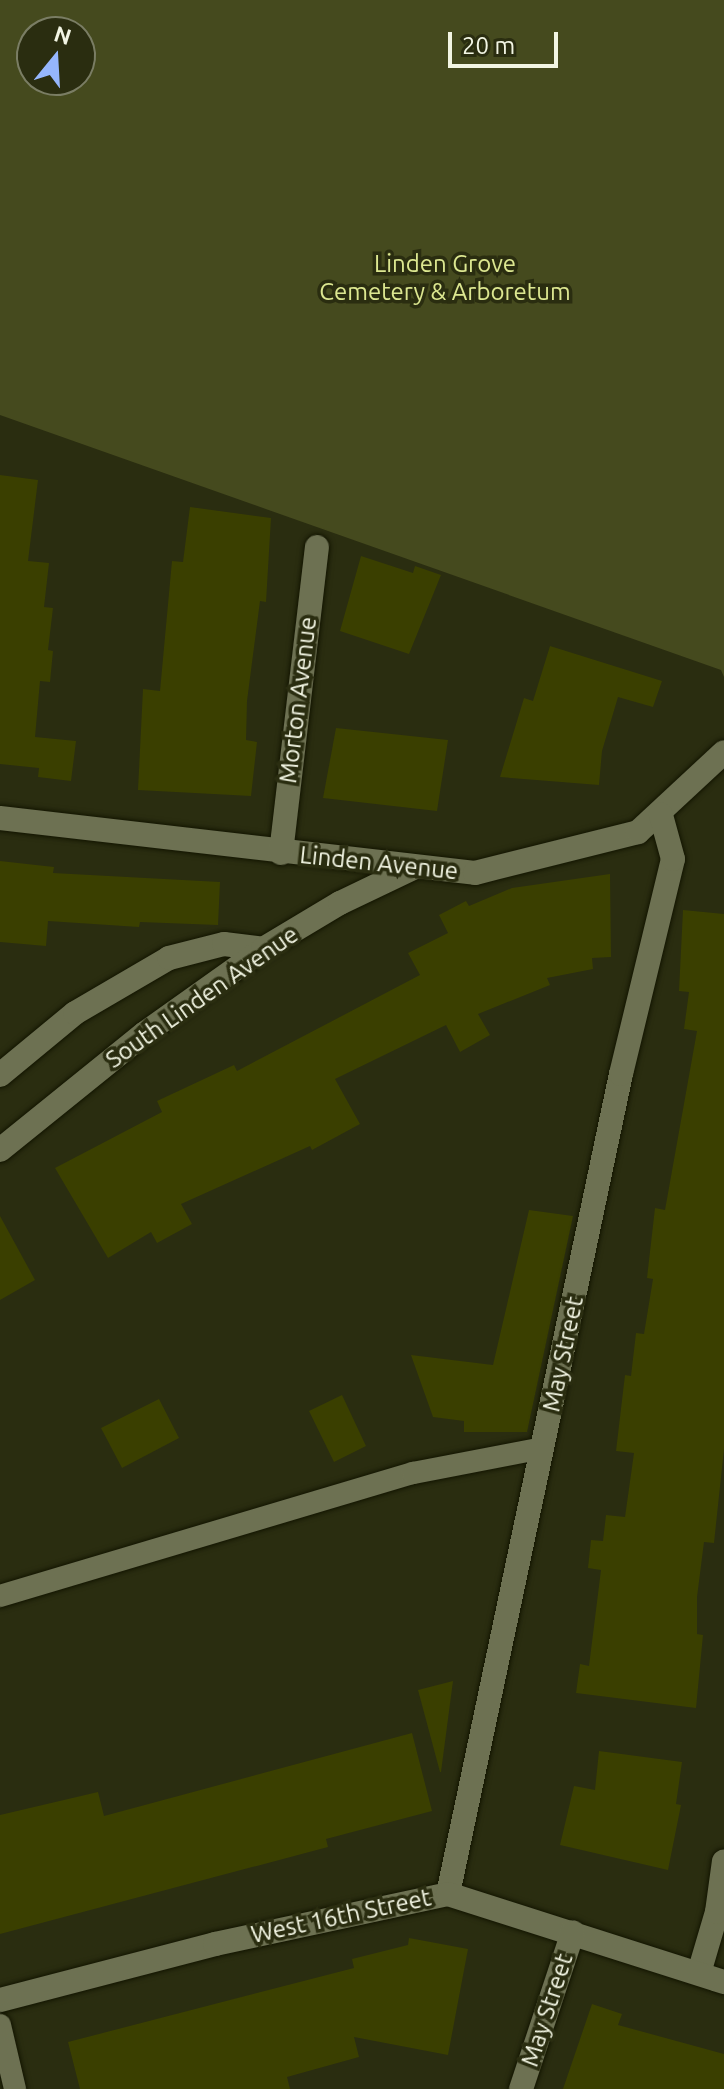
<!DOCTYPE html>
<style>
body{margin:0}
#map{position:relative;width:724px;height:2089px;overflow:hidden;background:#2a2d10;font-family:Ubuntu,sans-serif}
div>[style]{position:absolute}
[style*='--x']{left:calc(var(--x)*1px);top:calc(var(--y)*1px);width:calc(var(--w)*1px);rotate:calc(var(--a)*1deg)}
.green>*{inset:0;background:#454a1e}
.building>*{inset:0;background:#3a3f00}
.roads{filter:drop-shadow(0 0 2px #131500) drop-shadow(0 0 2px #131500)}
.lane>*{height:22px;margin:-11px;padding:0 11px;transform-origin:11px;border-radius:11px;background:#6d7152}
.street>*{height:24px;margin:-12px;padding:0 12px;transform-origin:12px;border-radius:12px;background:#6d7152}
span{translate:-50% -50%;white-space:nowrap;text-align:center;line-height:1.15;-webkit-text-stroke:7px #2a2d10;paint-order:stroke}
.park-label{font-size:24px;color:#dce790}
.street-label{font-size:24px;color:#f2f5e3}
.north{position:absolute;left:16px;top:16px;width:80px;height:80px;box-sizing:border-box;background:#2a2d10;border:2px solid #7a7d64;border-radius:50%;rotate:18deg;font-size:22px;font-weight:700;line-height:32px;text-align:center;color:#f2f5e3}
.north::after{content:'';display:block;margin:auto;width:28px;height:36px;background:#95b6fd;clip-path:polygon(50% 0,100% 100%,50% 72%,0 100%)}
.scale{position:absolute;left:448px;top:32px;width:110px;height:36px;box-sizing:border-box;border:4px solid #f2f5e3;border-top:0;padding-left:10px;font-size:24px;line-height:28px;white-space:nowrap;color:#f2f5e3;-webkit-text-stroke:6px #2a2d10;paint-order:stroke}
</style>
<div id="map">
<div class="green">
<div style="clip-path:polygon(evenodd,0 0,724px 0,724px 677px,721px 670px,0 415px,0 0,32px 32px,80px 32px,80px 80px,32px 80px,32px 32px)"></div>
</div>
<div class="building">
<div style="clip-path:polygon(0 475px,38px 480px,28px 561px,49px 563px,44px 607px,53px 608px,48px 650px,53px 651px,50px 682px,40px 681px,35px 737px,76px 741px,71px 781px,38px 777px,39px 768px,0 764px)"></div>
<div style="clip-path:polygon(190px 507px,271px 518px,266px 602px,260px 601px,247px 701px,246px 740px,257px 742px,251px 796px,138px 790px,143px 689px,160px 691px,172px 561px,183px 562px)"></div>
<div style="clip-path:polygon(361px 556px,413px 573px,415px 566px,441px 575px,409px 654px,340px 631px)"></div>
<div style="clip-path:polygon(550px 646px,662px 681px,653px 707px,618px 697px,602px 751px,599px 785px,500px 777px,524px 698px,533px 701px)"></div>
<div style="clip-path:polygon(336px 728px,448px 740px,437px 811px,323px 798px)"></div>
<div style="clip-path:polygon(0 861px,54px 867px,53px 873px,220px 882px,218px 925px,140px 922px,139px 927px,48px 921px,46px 946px,0 942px)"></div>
<div style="clip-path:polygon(610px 874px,611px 957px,592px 958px,593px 969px,547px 978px,550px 985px,478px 1014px,490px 1035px,460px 1052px,446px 1025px,335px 1079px,360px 1124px,312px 1150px,310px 1146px,181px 1204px,192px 1224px,157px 1243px,151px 1232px,108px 1258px,55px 1168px,162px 1112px,157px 1101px,234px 1065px,237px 1071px,420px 975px,408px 953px,448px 933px,439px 915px,466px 901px,469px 906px,512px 888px)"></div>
<div style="clip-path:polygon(683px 910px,724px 914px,724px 1449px,714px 1543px,704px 1542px,697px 1597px,697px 1634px,703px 1635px,696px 1708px,576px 1693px,580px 1664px,589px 1666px,601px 1570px,588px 1568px,591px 1540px,603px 1541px,606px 1515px,625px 1517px,634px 1453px,616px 1451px,625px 1375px,631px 1376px,636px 1333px,644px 1334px,653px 1279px,647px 1278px,655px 1208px,665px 1210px,697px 1031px,684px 1029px,689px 992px,679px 991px)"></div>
<div style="clip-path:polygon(529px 1210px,573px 1216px,527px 1432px,464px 1432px,464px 1421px,433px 1417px,411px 1355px,493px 1365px)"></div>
<div style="clip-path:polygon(0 1216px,35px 1280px,0 1300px)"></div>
<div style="clip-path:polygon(342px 1395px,366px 1446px,334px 1462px,309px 1411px)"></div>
<div style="clip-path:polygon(159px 1399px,179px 1438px,122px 1468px,101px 1428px)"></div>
<div style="clip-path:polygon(453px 1681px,441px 1772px,440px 1772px,418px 1690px)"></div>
<div style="clip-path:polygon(412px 1733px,432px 1811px,326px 1839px,328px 1847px,0 1934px,0 1815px,98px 1792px,104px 1816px)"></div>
<div style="clip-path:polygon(599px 1751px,682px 1762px,676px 1804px,681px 1805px,668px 1870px,560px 1845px,574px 1786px,595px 1790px)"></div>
<div style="clip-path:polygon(409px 1938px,468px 1949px,448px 2055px,354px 2037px,359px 2057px,287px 2077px,290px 2089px,80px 2089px,68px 2042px,354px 1968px,352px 1959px,408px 1945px)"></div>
<div style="clip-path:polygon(592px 2004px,622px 2014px,618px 2025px,724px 2054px,724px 2089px,563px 2089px)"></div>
</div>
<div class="roads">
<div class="lane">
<div style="--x:0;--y:1596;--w:431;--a:-16.6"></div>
<div style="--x:413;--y:1473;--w:132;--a:-10.9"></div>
<div style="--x:0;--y:2025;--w:66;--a:76.8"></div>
</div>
<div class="street">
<div style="--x:0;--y:818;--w:478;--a:6.6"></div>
<div style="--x:475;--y:873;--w:168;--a:-14.1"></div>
<div style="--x:638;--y:832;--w:117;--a:-42.9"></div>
<div style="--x:281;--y:853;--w:308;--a:-83.3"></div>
<div style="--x:0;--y:1075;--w:97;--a:-39.6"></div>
<div style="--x:75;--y:1013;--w:109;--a:-30.3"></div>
<div style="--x:169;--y:958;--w:57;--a:-14.3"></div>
<div style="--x:224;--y:944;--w:39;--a:7"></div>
<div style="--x:0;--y:1150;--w:186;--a:-38.9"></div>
<div style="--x:145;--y:1033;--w:145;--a:-35.4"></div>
<div style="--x:263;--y:949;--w:90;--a:-30.9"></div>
<div style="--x:340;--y:903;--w:83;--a:-25.6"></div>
<div style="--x:448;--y:1894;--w:838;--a:-78.09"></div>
<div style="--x:621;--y:1074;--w:221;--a:-76.4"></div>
<div style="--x:673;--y:859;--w:46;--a:-105.3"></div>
<div style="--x:699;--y:1973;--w:64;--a:-73.6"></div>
<div style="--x:717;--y:1912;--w:51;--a:-82.2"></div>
<div style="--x:0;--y:2000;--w:222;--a:-14.6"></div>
<div style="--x:215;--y:1944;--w:238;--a:-12.1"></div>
<div style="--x:448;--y:1894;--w:290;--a:17.7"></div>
<div style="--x:521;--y:2089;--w:165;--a:-71.7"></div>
</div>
</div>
<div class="park-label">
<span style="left:445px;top:278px">Linden Grove<br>Cemetery &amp; Arboretum</span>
</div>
<div class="street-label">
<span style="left:298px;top:700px;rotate:-83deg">Morton Avenue</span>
<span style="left:379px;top:863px;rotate:6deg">Linden Avenue</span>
<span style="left:202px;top:997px;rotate:-35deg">South Linden Avenue</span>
<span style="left:563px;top:1354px;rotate:-78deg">May Street</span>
<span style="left:341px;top:1916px;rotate:-12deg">West 16th Street</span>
<span style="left:547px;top:2010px;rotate:-72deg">May Street</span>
</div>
<div class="north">N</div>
<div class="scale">20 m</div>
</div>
